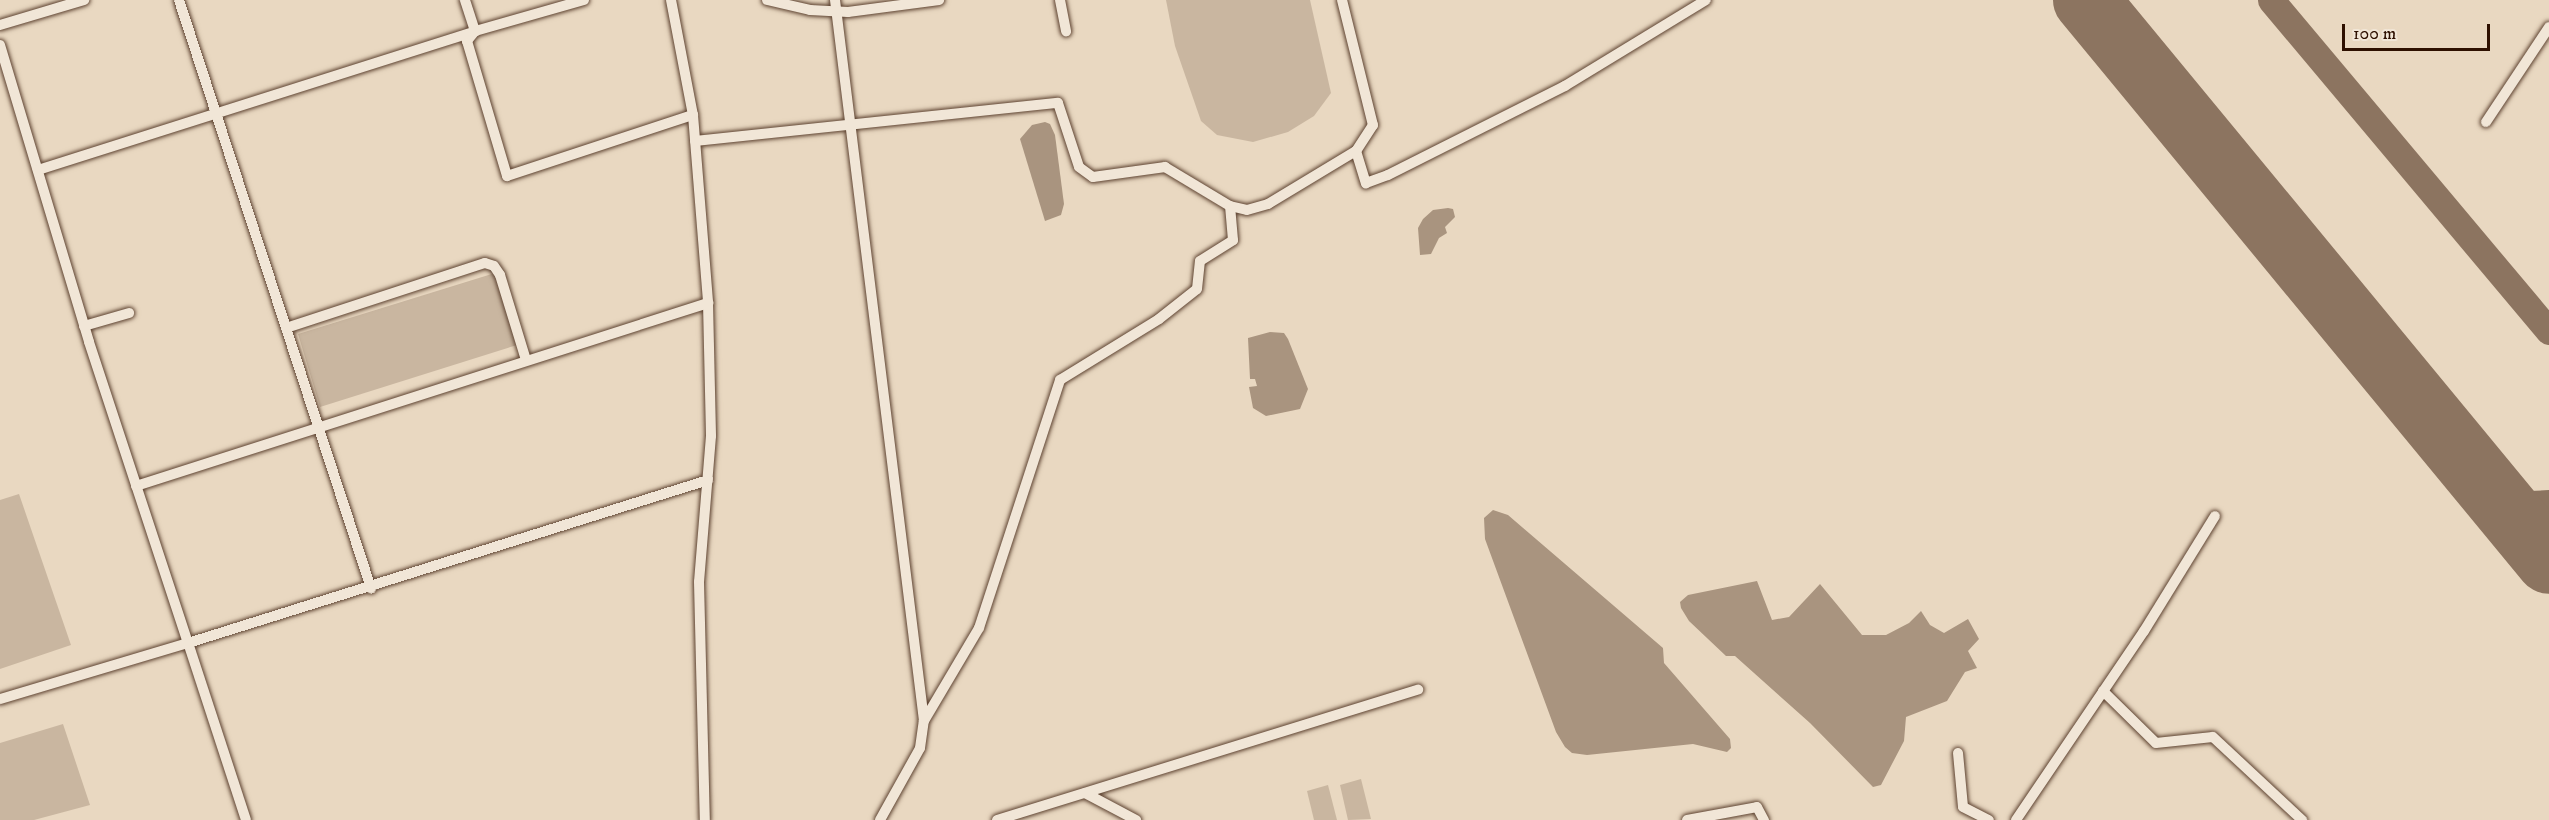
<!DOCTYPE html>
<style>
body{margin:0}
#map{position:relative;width:2549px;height:820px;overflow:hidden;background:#e9d8c1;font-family:"IM FELL DW Pica",serif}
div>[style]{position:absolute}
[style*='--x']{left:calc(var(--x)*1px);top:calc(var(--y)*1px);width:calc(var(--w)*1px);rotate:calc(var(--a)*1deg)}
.green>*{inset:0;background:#c9b6a0}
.water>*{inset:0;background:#a9947f}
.taxiway>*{height:27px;margin:-13.5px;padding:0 13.5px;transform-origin:13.5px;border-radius:13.5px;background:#8c7460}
.runway>*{height:66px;margin:-33px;padding:0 33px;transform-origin:33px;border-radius:33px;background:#8c7460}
.roads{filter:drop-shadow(0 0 2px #5d4230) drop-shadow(0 0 2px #5d4230)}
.minor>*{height:10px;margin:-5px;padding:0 5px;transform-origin:5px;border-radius:5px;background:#f1e6d7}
span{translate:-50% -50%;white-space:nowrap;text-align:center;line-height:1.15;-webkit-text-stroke:4.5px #f1e6d7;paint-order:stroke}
.scale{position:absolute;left:2342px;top:24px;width:148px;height:27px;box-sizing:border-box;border:3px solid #2e1000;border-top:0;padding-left:8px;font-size:18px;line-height:21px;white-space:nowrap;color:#2e1000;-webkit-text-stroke:4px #f1e6d7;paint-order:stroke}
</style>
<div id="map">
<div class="green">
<div style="clip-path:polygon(1166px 0,1310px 0,1331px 93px,1314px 116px,1288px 132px,1253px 142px,1217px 135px,1201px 121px,1175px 46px)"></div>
<div style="clip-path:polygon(495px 273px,517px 345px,320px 407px,298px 334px)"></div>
<div style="clip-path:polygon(19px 494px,71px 645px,0 669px,0 500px)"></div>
<div style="clip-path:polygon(63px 724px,90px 805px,34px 820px,0 820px,0 743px)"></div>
<div style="clip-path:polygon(1361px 779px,1371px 819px,1348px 820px,1340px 785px)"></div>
<div style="clip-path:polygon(1328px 785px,1337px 820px,1314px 820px,1307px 791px)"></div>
</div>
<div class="water">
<div style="clip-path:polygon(1045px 122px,1050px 124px,1055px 135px,1064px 204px,1061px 215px,1045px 221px,1020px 139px,1032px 125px)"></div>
<div style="clip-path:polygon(1448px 208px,1453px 209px,1455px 217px,1445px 227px,1447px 233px,1439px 238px,1431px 254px,1420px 255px,1418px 228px,1423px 219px,1433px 210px)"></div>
<div style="clip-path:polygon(1270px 332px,1284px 333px,1288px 339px,1308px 389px,1300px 409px,1266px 416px,1253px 408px,1249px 387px,1257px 386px,1255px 379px,1250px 379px,1248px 338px)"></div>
<div style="clip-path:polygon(1493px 510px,1508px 515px,1663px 648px,1664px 663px,1730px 739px,1731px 748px,1727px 752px,1693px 744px,1587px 755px,1572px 753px,1565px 747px,1556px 732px,1485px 539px,1484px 518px)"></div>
<div style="clip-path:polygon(1757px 581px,1772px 620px,1789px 617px,1820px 584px,1862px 635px,1886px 635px,1909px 623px,1921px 611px,1930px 625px,1944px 633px,1968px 619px,1979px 639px,1968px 651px,1977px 668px,1965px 672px,1947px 701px,1906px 717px,1904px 741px,1881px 785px,1873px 787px,1810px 723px,1735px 656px,1726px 656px,1689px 621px,1681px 608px,1680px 602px,1688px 595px)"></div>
</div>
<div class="taxiway">
<div style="--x:2271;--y:0;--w:432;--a:50"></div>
<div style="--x:2489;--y:488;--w:44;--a:21.3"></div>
<div style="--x:2530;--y:504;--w:19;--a:-3"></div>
</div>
<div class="runway">
<div style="--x:2086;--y:0;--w:727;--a:50.47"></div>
</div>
<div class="roads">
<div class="minor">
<div style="--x:179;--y:0;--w:619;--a:71.92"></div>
<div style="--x:584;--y:0;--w:113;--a:164.1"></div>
<div style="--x:475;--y:31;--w:13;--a:129"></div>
<div style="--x:467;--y:41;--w:141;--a:73.5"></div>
<div style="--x:507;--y:176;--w:196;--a:-18.2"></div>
<div style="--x:671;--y:0;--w:117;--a:79.2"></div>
<div style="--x:693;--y:115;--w:189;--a:85.4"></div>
<div style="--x:708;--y:303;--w:133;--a:88.7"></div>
<div style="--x:711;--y:436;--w:146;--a:94.7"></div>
<div style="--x:699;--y:582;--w:238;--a:88.6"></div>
<div style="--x:767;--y:0;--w:44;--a:13.1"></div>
<div style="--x:810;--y:10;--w:38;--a:3"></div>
<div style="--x:848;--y:12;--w:92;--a:-7.5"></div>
<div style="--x:835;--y:0;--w:726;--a:82.96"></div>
<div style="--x:1060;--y:0;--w:32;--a:79"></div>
<div style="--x:1342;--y:0;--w:129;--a:76.1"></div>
<div style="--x:1373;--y:125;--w:31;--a:123"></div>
<div style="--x:0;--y:25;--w:88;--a:-16.6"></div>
<div style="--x:0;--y:45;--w:310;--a:73.3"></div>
<div style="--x:89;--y:342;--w:317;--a:71.8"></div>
<div style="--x:188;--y:643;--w:196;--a:163.4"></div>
<div style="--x:2486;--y:122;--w:114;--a:-56.4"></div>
<div style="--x:695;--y:141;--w:365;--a:-6"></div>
<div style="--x:1058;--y:103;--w:67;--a:71.8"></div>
<div style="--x:1079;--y:167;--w:17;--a:36"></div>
<div style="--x:1093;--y:177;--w:73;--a:-7.9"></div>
<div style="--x:1165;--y:167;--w:76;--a:31"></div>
<div style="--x:38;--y:170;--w:459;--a:-17.6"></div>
<div style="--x:475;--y:31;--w:33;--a:-108"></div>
<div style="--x:84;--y:326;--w:47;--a:-16.1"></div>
<div style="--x:286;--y:328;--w:209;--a:-18.1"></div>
<div style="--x:485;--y:263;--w:9;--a:18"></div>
<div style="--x:494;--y:266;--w:11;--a:56"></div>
<div style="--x:500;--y:275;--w:89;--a:73"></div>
<div style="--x:136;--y:486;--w:601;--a:-17.74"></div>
<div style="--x:2103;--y:691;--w:74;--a:44.5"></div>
<div style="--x:2156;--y:743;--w:57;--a:-6"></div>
<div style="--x:2213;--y:737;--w:122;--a:43"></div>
<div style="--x:1958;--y:753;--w:54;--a:84.7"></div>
<div style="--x:1963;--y:807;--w:29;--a:27"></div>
<div style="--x:1085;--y:793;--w:58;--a:27.9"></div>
<div style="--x:246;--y:820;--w:186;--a:-108.1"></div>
<div style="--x:188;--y:643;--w:545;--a:-17.4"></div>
<div style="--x:880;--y:820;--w:82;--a:-60.9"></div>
<div style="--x:920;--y:748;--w:27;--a:-82"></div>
<div style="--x:924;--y:721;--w:108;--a:-59.4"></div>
<div style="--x:979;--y:628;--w:261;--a:-71.9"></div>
<div style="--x:1060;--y:380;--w:116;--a:-31.6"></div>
<div style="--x:1159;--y:319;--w:48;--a:-38.3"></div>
<div style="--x:1197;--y:289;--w:28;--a:-84"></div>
<div style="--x:1200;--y:261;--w:39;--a:-32"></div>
<div style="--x:1233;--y:240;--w:34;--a:-95"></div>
<div style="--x:1230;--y:206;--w:17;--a:13"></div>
<div style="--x:1247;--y:210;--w:22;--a:-16"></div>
<div style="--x:1268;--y:204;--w:103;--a:-31.1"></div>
<div style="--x:1356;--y:151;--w:34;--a:73"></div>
<div style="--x:1366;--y:183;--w:23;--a:-20"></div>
<div style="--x:1388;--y:175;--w:198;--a:-26.7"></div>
<div style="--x:1565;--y:86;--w:165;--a:-31.4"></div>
<div style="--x:997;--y:820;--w:441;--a:-17.2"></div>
<div style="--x:1687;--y:820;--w:71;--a:-10.5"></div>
<div style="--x:1757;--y:807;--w:15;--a:62"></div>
<div style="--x:2016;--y:820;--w:228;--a:-55.9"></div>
<div style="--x:2144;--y:631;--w:135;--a:-58.3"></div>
</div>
</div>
<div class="scale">100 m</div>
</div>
